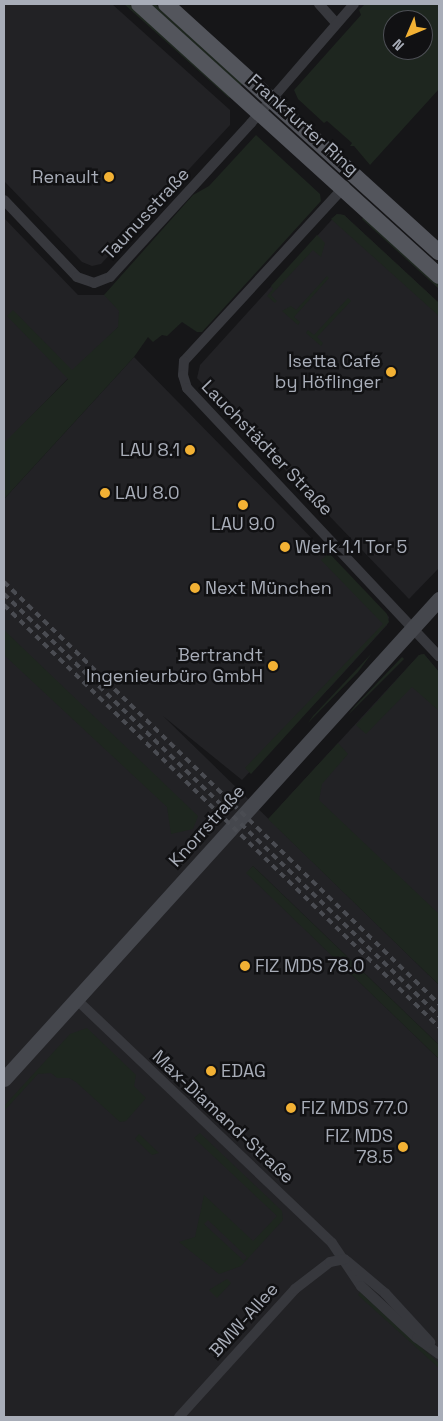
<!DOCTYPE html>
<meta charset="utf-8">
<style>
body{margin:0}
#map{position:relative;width:443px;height:1421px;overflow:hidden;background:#161618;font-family:"Space Grotesk",sans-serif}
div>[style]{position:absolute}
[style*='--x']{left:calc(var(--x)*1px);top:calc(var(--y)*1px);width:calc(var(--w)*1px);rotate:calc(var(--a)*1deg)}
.built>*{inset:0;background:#222225}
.green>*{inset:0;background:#1e261f}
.street>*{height:10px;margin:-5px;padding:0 5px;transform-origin:5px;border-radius:5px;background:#37383d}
.secondary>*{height:15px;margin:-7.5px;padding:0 7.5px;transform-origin:7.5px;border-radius:7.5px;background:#45474d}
.primary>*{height:16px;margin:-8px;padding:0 8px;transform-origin:8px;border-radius:8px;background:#53555c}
.rail>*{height:4px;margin-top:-2px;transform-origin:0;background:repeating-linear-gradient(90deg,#4a4c52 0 6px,transparent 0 11px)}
.dots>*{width:14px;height:14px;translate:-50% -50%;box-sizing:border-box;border:2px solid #111113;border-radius:50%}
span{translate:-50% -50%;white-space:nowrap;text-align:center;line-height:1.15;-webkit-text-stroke:5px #111113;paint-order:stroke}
.street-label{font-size:18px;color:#a8adb8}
.poi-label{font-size:18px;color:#a8adb8}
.right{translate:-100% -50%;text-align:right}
.left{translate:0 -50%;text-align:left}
.frame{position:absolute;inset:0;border:5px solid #a8adb8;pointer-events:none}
.north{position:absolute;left:383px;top:10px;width:50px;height:50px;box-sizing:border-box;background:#111113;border:1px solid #4d4f55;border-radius:50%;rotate:225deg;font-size:14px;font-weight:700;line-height:20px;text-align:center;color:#a8adb8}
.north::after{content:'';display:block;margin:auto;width:18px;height:22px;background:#f2b134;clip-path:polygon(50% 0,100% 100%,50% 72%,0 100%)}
</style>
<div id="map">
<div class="built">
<div style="clip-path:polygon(4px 4px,112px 4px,230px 110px,230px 125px,101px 264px,92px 266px,82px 262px,4px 181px)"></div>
<div style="clip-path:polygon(337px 214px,344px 215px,439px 303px,439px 568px,409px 599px,197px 378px,200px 365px)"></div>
<div style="clip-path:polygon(4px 218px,78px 295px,106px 295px,127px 318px,4px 444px)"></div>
<div style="clip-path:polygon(134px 357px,389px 617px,387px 625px,335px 682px,242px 780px,163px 716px,439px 985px,439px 1045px,253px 866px,247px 873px,439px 1059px,439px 1417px,4px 1417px,4px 499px)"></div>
<div style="clip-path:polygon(424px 654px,439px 672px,439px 957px,281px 805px,419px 655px)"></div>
</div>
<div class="green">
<div style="clip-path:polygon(124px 4px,129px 4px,231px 96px,229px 98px)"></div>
<div style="clip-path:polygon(149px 4px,155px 4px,243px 83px,240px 86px)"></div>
<div style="clip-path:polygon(evenodd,365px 4px,439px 4px,439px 89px,370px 165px,354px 146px,350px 146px,352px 143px,343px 135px,327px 121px,324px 123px,298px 99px,294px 90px,361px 15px,359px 10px,365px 4px,393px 20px,423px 20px,423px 50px,393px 50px,393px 20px)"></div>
<div style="clip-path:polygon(256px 135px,320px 194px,321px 201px,202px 332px,197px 332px,182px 322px,167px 336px,162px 335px,153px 342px,148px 337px,134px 357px,4px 499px,4px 443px,68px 379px,7px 316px,13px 310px,72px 370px,118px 327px,119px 311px,104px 295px,193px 195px,209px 186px)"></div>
<div style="clip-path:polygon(337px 214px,344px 215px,439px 303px,439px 316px,331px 219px)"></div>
<div style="clip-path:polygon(364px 217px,439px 285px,439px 289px,362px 219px)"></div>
<div style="clip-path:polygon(317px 235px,325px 243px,321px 257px,313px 250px,271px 295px,277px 301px,275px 303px,267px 296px,273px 289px,271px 286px)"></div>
<div style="clip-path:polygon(327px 276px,329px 278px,294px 317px,300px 322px,298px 325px,282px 311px,291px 306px,296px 310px)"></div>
<div style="clip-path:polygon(348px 298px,351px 301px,317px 337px,323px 343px,321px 346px,306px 333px,308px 330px,314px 335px)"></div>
<div style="clip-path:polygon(329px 553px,387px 614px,389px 622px,251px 774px,245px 768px,383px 624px,321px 560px)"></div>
<div style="clip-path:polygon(4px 630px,198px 816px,193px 829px,171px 834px,167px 807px,4px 655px)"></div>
<div style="clip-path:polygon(372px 653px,358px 672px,308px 723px,313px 716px)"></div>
<div style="clip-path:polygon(424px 654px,439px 672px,439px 711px,412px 687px,366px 734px,356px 725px,419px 655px)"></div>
<div style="clip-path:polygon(402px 657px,404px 659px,348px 715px,355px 706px)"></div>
<div style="clip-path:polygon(338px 743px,348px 754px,322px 784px,319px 800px,439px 914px,439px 985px,268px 819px)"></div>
<div style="clip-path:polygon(253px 866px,439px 1045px,439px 1059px,246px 873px)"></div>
<div style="clip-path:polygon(87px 1028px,136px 1075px,134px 1086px,146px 1098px,126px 1121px,120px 1122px,76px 1082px,69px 1078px,57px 1078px,51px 1073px,38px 1074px,4px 1111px,4px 1106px,70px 1034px)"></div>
<div style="clip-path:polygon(evenodd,200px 1133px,282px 1211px,283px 1220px,241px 1266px,219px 1274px,179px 1242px,195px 1237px,204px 1195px,253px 1241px,277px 1216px,194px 1138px,200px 1133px,208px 1220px,247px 1257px,244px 1261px,204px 1224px,208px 1220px)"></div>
<div style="clip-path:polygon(139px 1134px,159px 1153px,152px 1155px,135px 1139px)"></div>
<div style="clip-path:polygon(227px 1279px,231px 1283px,217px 1298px,209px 1290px)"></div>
<div style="clip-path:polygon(360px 1292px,439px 1363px,439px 1368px,358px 1295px)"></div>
</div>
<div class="street">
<div style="--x:319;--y:4;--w:25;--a:48"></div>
<div style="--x:345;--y:186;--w:238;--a:132.6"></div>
<div style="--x:184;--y:361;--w:14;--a:94"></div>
<div style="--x:183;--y:375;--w:14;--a:73"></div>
<div style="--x:187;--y:388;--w:368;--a:46.8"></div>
<div style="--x:4;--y:200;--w:106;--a:46.5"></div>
<div style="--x:77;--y:277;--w:18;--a:19"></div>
<div style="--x:94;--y:283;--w:17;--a:-21"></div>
<div style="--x:110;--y:277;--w:209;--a:-47.5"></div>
<div style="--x:251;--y:123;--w:157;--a:-49.1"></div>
<div style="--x:77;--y:1000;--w:352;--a:43.6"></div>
<div style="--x:332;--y:1243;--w:52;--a:56"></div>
<div style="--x:361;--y:1286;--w:76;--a:42.9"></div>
<div style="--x:417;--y:1338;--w:27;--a:36"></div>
<div style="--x:347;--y:1261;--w:50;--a:40.1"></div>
<div style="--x:385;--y:1293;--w:67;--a:47.4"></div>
<div style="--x:179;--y:1417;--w:173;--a:-47.8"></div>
<div style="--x:295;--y:1289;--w:44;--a:-37.6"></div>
<div style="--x:330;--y:1262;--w:15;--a:-11"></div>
</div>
<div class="secondary">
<div style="--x:4;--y:1079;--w:648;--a:-47.82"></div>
</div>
<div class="primary">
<div style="--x:139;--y:4;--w:405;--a:42.2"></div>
<div style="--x:166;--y:4;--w:369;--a:42.3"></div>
</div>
<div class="rail">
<div style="--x:4;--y:582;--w:606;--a:44.13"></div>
<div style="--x:4;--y:594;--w:606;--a:44.13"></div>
<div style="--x:4;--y:605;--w:606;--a:44.13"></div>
</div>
<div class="dots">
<div style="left:109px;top:177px;background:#f2b134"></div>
<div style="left:391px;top:372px;background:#f2b134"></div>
<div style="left:190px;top:450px;background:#f2b134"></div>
<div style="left:105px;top:493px;background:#f2b134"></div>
<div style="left:243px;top:505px;background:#f2b134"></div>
<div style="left:285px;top:547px;background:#f2b134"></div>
<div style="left:195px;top:588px;background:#f2b134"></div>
<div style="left:273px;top:666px;background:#f2b134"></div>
<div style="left:245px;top:966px;background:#f2b134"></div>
<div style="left:211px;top:1071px;background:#f2b134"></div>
<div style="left:291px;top:1108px;background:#f2b134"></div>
<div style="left:403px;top:1147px;background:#f2b134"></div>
</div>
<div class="street-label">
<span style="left:303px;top:125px;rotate:42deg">Frankfurter Ring</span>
<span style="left:146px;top:214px;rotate:-47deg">Taunusstraße</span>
<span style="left:267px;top:448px;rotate:46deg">Lauchstädter Straße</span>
<span style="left:207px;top:826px;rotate:-48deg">Knorrstraße</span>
<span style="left:223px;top:1117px;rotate:43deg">Max-Diamand-Straße</span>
<span style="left:244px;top:1320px;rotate:-48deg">BMW-Allee</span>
</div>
<div class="poi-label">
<span class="right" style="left:99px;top:177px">Renault</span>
<span class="right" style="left:381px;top:372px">Isetta Café<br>by Höflinger</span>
<span class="right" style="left:180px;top:450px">LAU 8.1</span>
<span class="left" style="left:115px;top:493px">LAU 8.0</span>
<span style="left:243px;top:524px">LAU 9.0</span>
<span class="left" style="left:295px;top:547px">Werk 1.1 Tor 5</span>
<span class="left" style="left:205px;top:588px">Next München</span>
<span class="right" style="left:263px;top:666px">Bertrandt<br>Ingenieurbüro GmbH</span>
<span class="left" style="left:255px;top:966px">FIZ MDS 78.0</span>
<span class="left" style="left:221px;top:1071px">EDAG</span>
<span class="left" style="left:301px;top:1108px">FIZ MDS 77.0</span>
<span class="right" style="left:393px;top:1147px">FIZ MDS<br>78.5</span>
</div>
<div class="frame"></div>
<div class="north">N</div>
</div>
